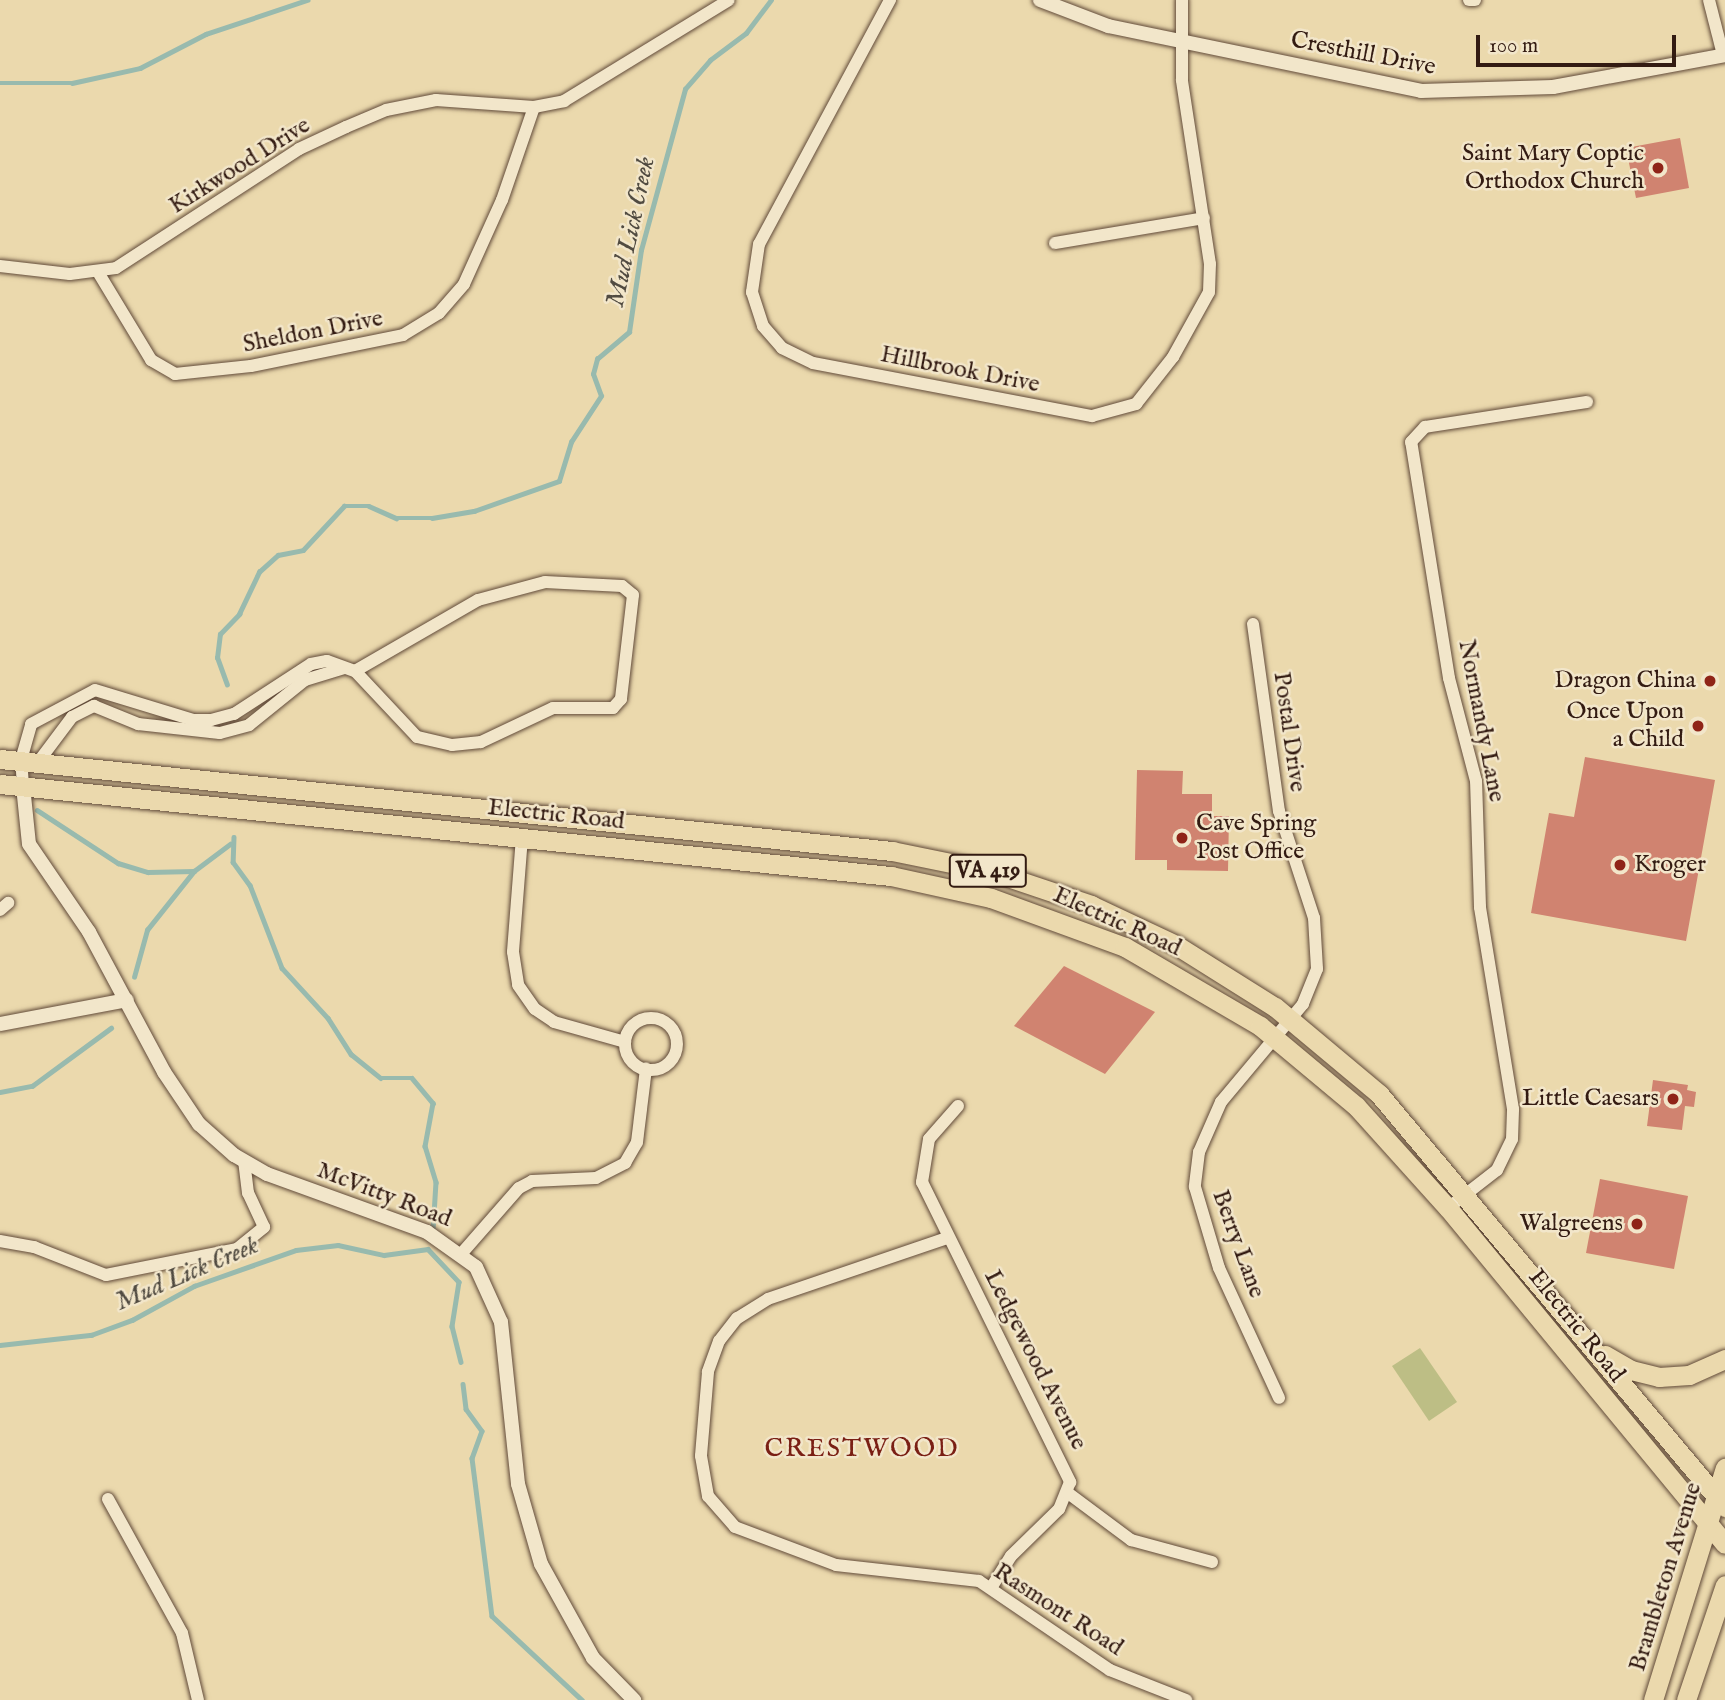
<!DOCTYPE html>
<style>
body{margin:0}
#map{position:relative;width:1725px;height:1700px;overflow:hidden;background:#ebd9ad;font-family:"IM FELL English",serif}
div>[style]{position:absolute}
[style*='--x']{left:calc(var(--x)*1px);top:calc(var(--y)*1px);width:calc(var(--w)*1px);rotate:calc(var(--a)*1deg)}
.green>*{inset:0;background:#bdbe85}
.stream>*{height:4.5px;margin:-2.25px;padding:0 2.25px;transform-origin:2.25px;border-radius:2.25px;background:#98baae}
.building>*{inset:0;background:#d08370}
.roads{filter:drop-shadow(0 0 2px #614a39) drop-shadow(0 0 2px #614a39)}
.minor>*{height:12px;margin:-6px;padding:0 6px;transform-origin:6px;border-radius:6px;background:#f2e6ca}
.minor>.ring{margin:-6px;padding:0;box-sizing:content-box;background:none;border:12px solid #f2e6ca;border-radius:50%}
.tertiary>*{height:14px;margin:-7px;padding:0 7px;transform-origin:7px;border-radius:7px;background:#f2e6ca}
.primary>*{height:19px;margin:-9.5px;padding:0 9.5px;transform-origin:9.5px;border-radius:9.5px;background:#ebd9ad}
.dots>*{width:19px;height:19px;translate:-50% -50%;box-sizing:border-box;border:4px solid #f2e6ca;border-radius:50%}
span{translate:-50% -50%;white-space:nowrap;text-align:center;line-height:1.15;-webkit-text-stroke:5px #f2e6ca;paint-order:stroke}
.shield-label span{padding:2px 5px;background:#f2e6ca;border:2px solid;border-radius:5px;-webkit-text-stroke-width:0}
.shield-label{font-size:23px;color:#331b12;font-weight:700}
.street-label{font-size:24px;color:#331b12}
.poi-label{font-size:24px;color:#331b12}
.right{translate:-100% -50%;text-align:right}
.left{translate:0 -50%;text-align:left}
.water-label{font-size:26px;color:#514b41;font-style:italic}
.neighbourhood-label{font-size:26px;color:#7a1f14;letter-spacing:2px}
.scale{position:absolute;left:1476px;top:35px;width:200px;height:32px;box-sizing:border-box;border:4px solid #331b12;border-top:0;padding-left:9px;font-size:21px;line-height:24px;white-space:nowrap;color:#331b12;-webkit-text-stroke:5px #f2e6ca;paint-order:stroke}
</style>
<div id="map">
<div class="green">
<div style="clip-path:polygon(1420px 1348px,1457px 1402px,1429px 1421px,1392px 1366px)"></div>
</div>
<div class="stream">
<div style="--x:0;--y:83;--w:72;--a:0"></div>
<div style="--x:72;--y:83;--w:70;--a:-12.4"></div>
<div style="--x:140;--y:68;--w:74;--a:-27.3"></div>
<div style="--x:206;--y:34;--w:107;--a:-18.6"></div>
<div style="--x:227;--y:685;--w:29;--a:-110"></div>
<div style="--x:217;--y:658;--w:24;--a:-83"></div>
<div style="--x:220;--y:634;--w:28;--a:-46"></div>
<div style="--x:239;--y:614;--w:47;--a:-64.5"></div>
<div style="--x:259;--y:572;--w:25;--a:-42"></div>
<div style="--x:278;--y:555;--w:25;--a:-11"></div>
<div style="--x:303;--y:550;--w:60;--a:-47"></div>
<div style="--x:344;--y:506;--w:25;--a:0"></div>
<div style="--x:369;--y:506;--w:30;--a:24"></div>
<div style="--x:396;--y:518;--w:36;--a:0"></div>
<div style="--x:432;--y:518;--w:43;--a:-9.5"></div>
<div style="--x:474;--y:511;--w:90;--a:-19.4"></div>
<div style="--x:559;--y:481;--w:41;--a:-72.9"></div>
<div style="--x:571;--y:442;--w:55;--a:-56.9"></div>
<div style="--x:601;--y:396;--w:23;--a:-110"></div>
<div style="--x:593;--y:374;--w:16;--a:-75"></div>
<div style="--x:597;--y:359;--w:42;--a:-40.2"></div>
<div style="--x:629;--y:332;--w:83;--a:-81.7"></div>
<div style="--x:641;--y:250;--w:167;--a:-74.7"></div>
<div style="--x:685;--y:89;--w:38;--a:-49"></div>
<div style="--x:710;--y:60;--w:45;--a:-36.9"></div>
<div style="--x:746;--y:33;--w:41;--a:-52.9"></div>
<div style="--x:37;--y:810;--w:97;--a:33.2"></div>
<div style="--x:118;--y:863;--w:31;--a:17"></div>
<div style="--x:148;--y:872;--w:46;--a:-1.2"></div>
<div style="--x:234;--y:837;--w:25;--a:92"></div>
<div style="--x:233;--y:862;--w:29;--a:54"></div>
<div style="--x:250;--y:885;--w:89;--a:68.9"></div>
<div style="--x:282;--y:968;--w:68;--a:47.4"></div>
<div style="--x:328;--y:1018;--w:43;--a:57.4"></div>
<div style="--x:351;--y:1054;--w:38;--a:39"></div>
<div style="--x:381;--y:1078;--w:31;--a:0"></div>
<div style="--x:412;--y:1078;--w:33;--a:50"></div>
<div style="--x:433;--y:1103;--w:44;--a:100.5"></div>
<div style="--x:425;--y:1146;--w:38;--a:73"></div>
<div style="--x:436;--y:1182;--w:49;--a:93.5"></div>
<div style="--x:134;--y:977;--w:49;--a:-74.5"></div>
<div style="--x:147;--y:930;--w:75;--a:-51.5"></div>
<div style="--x:194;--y:871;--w:45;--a:-36.9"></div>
<div style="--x:0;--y:1092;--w:33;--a:-11"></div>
<div style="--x:32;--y:1086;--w:98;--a:-36.3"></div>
<div style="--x:428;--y:1249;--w:45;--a:46.8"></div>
<div style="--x:459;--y:1282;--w:45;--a:99"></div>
<div style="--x:452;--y:1326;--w:37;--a:76"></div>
<div style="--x:0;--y:1345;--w:92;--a:-6.3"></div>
<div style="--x:91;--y:1335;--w:44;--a:-20.1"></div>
<div style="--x:132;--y:1320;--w:71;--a:-28.7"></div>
<div style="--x:194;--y:1286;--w:108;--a:-19.4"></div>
<div style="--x:296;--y:1250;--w:42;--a:-6.8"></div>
<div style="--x:338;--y:1245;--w:47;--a:12.3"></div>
<div style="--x:384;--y:1255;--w:44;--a:-7.8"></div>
<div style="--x:463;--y:1384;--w:25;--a:83"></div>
<div style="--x:466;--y:1409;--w:27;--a:54"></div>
<div style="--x:482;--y:1431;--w:29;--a:110"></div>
<div style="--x:472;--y:1458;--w:159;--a:82.8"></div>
<div style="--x:492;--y:1616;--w:123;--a:43"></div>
</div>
<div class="building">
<div style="clip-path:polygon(1680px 138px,1689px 188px,1636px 198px,1626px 148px)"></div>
<div style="clip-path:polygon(1585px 757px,1715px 780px,1686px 941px,1531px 913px,1549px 813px,1574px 817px)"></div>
<div style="clip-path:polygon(1137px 770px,1183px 771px,1182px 794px,1212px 794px,1212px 816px,1229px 816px,1228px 871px,1167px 870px,1167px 860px,1135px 860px)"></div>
<div style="clip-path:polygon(1064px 966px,1155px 1012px,1105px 1074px,1014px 1026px)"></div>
<div style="clip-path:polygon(1653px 1080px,1688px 1085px,1687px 1090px,1696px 1092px,1694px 1107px,1685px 1106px,1682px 1130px,1647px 1126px)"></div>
<div style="clip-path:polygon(1600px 1179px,1688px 1196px,1674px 1269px,1586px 1253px)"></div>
</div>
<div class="roads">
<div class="minor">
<div style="--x:890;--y:0;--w:277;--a:118.2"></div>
<div style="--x:759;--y:244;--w:49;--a:98.3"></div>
<div style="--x:752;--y:292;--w:36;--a:72"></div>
<div style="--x:763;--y:326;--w:29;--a:49"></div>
<div style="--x:782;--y:348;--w:34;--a:26"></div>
<div style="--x:813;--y:363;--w:284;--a:10.8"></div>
<div style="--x:1092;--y:416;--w:46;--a:-15.3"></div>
<div style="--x:1136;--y:404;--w:60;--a:-51.8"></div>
<div style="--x:1173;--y:357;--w:74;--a:-61"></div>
<div style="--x:1209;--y:292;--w:28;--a:-88"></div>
<div style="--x:1210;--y:264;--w:186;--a:-98.7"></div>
<div style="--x:1182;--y:80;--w:80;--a:-90"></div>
<div style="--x:1469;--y:0;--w:6;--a:0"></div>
<div style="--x:1709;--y:0;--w:57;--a:75.7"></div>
<div style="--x:1055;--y:243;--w:151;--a:-9.5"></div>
<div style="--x:0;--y:266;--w:70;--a:6.5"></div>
<div style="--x:70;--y:274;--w:46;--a:-7.4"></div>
<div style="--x:116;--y:268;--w:218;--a:-33"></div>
<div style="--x:299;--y:149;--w:52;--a:-25.1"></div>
<div style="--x:346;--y:127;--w:43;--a:-23"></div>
<div style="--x:386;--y:110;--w:51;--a:-11.3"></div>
<div style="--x:436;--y:100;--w:98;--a:4.1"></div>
<div style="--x:534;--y:107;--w:31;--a:-11"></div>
<div style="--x:564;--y:101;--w:193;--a:-31.5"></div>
<div style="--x:98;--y:272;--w:103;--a:58.9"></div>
<div style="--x:151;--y:360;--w:28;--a:30"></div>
<div style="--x:175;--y:374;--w:76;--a:-6"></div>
<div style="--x:251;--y:366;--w:155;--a:-11.5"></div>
<div style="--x:403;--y:335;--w:42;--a:-31.4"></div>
<div style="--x:439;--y:313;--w:38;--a:-49"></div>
<div style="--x:464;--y:284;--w:92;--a:-65.7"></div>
<div style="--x:502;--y:200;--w:98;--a:-71"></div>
<div style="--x:545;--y:582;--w:77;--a:3"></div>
<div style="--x:622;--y:586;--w:14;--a:39"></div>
<div style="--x:633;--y:595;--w:105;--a:96.6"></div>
<div style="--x:621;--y:699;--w:12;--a:132"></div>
<div style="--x:613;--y:708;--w:60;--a:180"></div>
<div style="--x:553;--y:708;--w:80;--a:154.7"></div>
<div style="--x:481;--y:742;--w:29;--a:174"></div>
<div style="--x:452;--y:745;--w:36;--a:-167"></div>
<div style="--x:417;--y:737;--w:91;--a:-133.2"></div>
<div style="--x:355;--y:671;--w:142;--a:-30"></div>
<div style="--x:478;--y:600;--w:69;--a:-15"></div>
<div style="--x:1253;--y:624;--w:189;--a:82.1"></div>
<div style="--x:1279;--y:811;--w:113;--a:71.9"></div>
<div style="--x:1314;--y:918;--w:51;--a:86.6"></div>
<div style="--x:1317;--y:969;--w:38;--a:112"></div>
<div style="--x:1303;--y:1004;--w:128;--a:129.9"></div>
<div style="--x:1221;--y:1102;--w:55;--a:113.7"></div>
<div style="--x:1199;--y:1152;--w:35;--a:97"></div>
<div style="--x:1195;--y:1187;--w:84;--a:73.5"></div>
<div style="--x:1219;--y:1268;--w:143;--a:65.2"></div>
<div style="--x:36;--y:765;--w:60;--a:-53.1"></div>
<div style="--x:72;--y:717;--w:25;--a:-27"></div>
<div style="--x:94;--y:706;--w:48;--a:22.2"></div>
<div style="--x:138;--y:724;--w:82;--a:6.3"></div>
<div style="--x:220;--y:733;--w:30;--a:-15"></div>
<div style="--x:249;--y:725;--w:72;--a:-38.8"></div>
<div style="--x:305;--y:680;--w:41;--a:-17.1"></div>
<div style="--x:23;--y:786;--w:26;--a:-94"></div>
<div style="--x:21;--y:760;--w:37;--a:-74"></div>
<div style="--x:31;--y:724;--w:72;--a:-28"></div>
<div style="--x:95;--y:690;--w:102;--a:17"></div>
<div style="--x:193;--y:720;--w:18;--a:0"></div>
<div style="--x:211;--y:720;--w:24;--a:-15"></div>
<div style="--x:234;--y:714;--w:92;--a:-33"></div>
<div style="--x:311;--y:664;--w:16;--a:-11"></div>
<div style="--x:327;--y:661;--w:30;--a:20"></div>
<div style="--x:522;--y:837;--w:115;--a:94.5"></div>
<div style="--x:513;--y:952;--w:33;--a:81"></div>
<div style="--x:518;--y:985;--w:29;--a:55"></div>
<div style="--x:535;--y:1009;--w:23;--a:34"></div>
<div style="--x:554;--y:1022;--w:74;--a:15.7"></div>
<div style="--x:0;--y:910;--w:11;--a:-41"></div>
<div class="ring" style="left:625px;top:1018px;width:40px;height:40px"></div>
<div style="--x:958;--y:1106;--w:44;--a:131.3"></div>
<div style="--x:929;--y:1139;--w:44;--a:99.2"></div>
<div style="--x:922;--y:1182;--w:335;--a:63.7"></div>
<div style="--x:1070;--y:1482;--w:29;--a:112"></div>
<div style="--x:1059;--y:1509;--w:67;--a:135.6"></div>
<div style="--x:1011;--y:1556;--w:36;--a:122"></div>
<div style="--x:1448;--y:1208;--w:62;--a:-37.8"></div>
<div style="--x:1497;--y:1170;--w:34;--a:-64"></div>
<div style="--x:1512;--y:1139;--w:30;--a:-88"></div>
<div style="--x:1513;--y:1109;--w:205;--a:-99.3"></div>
<div style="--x:1480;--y:907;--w:126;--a:-91.8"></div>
<div style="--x:1476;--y:781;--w:106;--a:-104.7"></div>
<div style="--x:1449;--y:678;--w:239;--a:-99.1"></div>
<div style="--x:1411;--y:442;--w:21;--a:-47"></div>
<div style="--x:1425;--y:427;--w:164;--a:-8.8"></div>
<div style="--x:947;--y:1238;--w:189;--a:161.2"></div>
<div style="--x:768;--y:1299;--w:36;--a:148"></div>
<div style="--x:737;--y:1318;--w:29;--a:128"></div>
<div style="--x:719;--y:1341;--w:33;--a:110"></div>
<div style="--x:708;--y:1372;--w:84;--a:94.8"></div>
<div style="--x:701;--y:1456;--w:41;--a:80.1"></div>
<div style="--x:708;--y:1496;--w:41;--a:48.9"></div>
<div style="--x:735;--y:1527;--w:108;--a:20.6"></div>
<div style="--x:836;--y:1565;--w:144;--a:6.4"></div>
<div style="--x:979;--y:1581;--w:158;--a:34.2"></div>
<div style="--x:1110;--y:1670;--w:82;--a:21.5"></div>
<div style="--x:0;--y:1241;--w:35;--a:10"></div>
<div style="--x:34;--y:1247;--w:77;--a:21.3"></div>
<div style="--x:106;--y:1275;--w:134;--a:-11.2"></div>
<div style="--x:237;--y:1249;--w:35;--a:-39"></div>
<div style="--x:264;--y:1227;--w:38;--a:-115"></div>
<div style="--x:248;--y:1193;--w:31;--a:-97"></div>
<div style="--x:462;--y:1253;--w:86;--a:-48.8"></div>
<div style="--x:519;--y:1188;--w:15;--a:-28"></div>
<div style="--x:532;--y:1181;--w:64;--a:-2.7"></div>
<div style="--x:596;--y:1178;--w:33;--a:-27"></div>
<div style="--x:625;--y:1163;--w:24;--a:-60"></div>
<div style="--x:637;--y:1142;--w:74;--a:-83"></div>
<div style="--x:1068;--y:1493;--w:79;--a:36.7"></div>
<div style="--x:1131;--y:1540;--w:84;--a:15.2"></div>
<div style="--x:108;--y:1499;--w:153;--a:61.1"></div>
<div style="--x:182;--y:1633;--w:69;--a:76.6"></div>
</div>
<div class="tertiary">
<div style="--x:1040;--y:0;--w:73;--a:20.9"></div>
<div style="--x:1108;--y:26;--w:320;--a:11.7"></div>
<div style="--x:1421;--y:91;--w:132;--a:-1.7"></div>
<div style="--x:1553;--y:87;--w:175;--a:-10.5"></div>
<div style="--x:23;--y:786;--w:58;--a:84.1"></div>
<div style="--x:29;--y:844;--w:107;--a:55.7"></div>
<div style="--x:89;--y:932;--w:159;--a:61.8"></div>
<div style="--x:164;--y:1072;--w:63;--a:56.1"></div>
<div style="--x:199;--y:1124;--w:47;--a:41.5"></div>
<div style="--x:234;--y:1155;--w:38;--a:30"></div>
<div style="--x:267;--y:1174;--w:170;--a:19.9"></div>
<div style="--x:427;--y:1232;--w:60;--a:35.5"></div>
<div style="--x:476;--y:1267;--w:60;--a:65.6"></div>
<div style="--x:501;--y:1322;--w:163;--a:84"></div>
<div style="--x:518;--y:1484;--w:83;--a:74"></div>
<div style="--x:541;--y:1564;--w:107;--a:61"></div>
<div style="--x:593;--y:1658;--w:59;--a:45.7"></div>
<div style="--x:0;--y:1024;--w:129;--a:-10.7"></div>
</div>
<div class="primary">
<div style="--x:0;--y:759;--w:897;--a:5.89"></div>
<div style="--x:892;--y:851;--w:100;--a:11.5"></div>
<div style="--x:990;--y:871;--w:107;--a:18.6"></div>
<div style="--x:1091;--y:905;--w:94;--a:25.2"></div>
<div style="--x:1176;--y:945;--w:117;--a:32.1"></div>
<div style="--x:1275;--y:1007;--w:136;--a:39.9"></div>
<div style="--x:1379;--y:1094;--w:539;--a:50.04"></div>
<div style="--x:0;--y:784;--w:896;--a:5.9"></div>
<div style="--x:891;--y:876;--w:102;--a:12.4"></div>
<div style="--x:991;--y:898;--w:143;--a:20.1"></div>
<div style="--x:1125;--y:947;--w:156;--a:30.3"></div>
<div style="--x:1260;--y:1026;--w:125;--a:39.8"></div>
<div style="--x:1356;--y:1106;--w:137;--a:48"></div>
<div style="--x:1448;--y:1208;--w:435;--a:50.5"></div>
<div style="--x:1605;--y:1355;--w:30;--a:30"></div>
<div style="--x:1631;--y:1370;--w:29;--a:14"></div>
<div style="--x:1659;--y:1377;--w:30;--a:-4"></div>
<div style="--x:1689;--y:1375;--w:39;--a:-24"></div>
<div style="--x:1653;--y:1700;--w:243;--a:-72.8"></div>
<div style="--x:1686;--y:1700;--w:121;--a:-71.3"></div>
</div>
</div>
<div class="dots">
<div style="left:1658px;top:168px;background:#8f2418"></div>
<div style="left:1710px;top:681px;background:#8f2418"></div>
<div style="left:1698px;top:726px;background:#8f2418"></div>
<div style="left:1182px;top:838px;background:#8f2418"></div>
<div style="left:1620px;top:865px;background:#8f2418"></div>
<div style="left:1673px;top:1099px;background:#8f2418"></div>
<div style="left:1637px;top:1224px;background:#8f2418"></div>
</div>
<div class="shield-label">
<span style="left:988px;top:871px">VA 419</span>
</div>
<div class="street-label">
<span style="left:1363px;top:54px;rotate:11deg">Cresthill Drive</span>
<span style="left:240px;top:166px;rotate:-32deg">Kirkwood Drive</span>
<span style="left:313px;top:332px;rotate:-11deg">Sheldon Drive</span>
<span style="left:960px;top:370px;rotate:11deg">Hillbrook Drive</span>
<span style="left:1481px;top:721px;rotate:79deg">Normandy Lane</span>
<span style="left:1289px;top:732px;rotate:82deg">Postal Drive</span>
<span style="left:556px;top:815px;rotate:6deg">Electric Road</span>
<span style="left:1117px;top:922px;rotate:24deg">Electric Road</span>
<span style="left:384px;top:1195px;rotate:21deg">McVitty Road</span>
<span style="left:1238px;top:1244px;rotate:70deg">Berry Lane</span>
<span style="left:1576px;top:1326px;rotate:51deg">Electric Road</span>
<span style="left:1035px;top:1360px;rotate:63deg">Ledgewood Avenue</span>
<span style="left:1666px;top:1577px;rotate:-73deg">Brambleton Avenue</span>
<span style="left:1058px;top:1610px;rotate:33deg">Rasmont Road</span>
</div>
<div class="poi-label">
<span class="right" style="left:1644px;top:168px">Saint Mary Coptic<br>Orthodox Church</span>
<span class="right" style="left:1696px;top:681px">Dragon China</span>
<span class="right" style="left:1684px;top:726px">Once Upon<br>a Child</span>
<span class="left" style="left:1196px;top:838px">Cave Spring<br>Post Office</span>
<span class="left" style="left:1634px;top:865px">Kroger</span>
<span class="right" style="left:1659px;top:1099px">Little Caesars</span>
<span class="right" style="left:1623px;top:1224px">Walgreens</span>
</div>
<div class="water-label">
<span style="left:631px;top:232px;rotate:-78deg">Mud Lick Creek</span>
<span style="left:187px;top:1274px;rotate:-23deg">Mud Lick Creek</span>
</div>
<div class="neighbourhood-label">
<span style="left:862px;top:1449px">CRESTWOOD</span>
</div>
<div class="scale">100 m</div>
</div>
